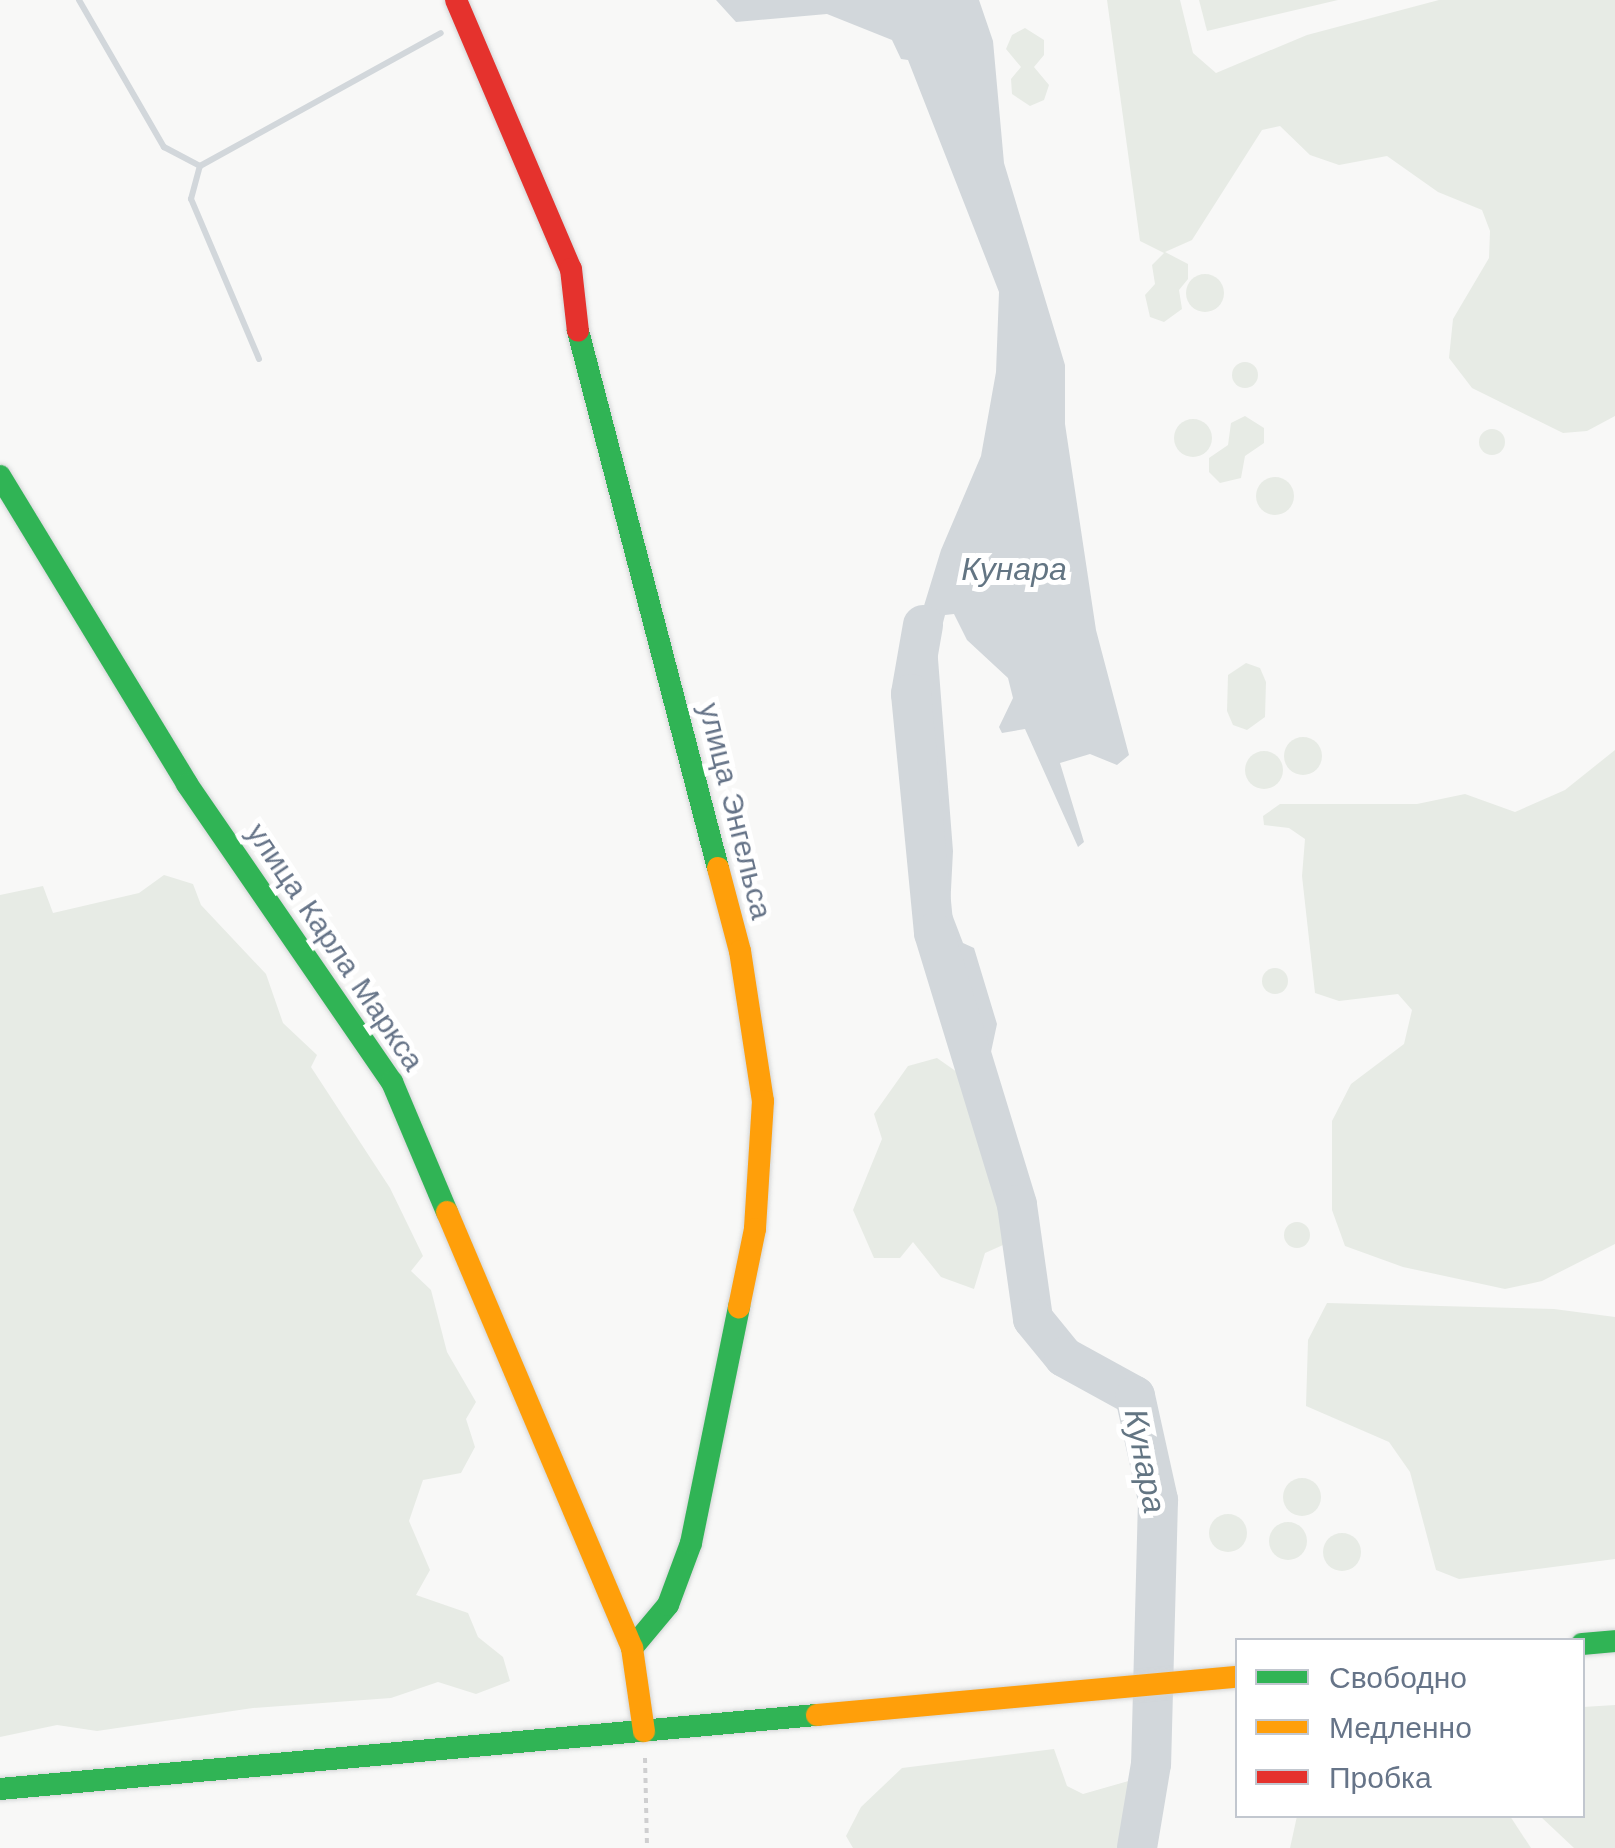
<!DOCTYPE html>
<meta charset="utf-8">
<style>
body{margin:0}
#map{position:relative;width:1615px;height:1848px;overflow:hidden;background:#f8f8f7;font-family:"Work Sans",sans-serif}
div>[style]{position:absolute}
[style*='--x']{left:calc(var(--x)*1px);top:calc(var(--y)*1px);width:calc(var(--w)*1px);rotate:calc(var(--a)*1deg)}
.green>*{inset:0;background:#e7ebe5}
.round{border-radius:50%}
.water>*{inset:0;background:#d2d7db}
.stream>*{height:6px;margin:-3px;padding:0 3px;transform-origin:3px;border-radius:3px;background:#d2d7db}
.river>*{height:40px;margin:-20px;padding:0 20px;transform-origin:20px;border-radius:20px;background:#d2d7db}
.path>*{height:4px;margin-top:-2px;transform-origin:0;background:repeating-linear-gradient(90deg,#cfcfd0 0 5px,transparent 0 10px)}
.roads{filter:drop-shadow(0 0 2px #d3d5d6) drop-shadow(0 0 2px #d3d5d6)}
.fast>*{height:22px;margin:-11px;padding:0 11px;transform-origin:11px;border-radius:11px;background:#30b455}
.slow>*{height:22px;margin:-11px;padding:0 11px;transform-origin:11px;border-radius:11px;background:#ff9f0a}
.jam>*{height:22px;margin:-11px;padding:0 11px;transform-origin:11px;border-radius:11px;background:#e5322d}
span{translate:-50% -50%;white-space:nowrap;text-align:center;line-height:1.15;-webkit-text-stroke:10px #fff;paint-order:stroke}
.street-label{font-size:30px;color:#667488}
.water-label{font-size:32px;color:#637583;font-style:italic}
.legend{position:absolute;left:1235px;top:1638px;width:350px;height:180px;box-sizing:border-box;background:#fff;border:2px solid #c2c7cf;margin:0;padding:12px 18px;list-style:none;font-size:30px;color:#667488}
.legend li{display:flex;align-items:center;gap:20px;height:50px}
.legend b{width:50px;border:2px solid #c2c7cf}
</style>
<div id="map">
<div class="green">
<div style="clip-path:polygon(1107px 0,1180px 0,1193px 53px,1216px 73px,1307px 35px,1439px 0,1615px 0,1615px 416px,1587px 431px,1563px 433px,1472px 388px,1449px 358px,1453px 319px,1489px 258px,1490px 231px,1482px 210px,1438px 192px,1387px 156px,1339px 165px,1310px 155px,1280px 126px,1262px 130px,1192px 240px,1165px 252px,1188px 264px,1188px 279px,1179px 290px,1182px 309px,1164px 322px,1150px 317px,1145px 295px,1155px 284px,1152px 265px,1164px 253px,1140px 241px)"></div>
<div style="clip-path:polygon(1199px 0,1338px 0,1207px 31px)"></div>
<div style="clip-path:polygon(1025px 28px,1044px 40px,1044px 55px,1034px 67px,1049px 85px,1044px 100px,1030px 106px,1012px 94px,1011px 79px,1021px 67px,1006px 49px,1012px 35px)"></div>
<div class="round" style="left:1186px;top:274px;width:38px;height:38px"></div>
<div class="round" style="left:1232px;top:362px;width:26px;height:26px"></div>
<div style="clip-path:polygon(1245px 416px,1264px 428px,1264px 443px,1245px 456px,1241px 478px,1220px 483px,1209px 472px,1209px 458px,1228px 445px,1231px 423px)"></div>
<div class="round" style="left:1174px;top:419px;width:38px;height:38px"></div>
<div class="round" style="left:1479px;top:429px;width:26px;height:26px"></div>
<div class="round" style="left:1256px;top:477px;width:38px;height:38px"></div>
<div style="clip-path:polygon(1246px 663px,1260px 668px,1266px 682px,1265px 717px,1247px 730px,1233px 725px,1227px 711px,1228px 675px)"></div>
<div class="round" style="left:1284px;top:737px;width:38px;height:38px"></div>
<div style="clip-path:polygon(1615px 750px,1615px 1244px,1542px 1281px,1505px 1289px,1403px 1267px,1345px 1246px,1332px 1210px,1332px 1121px,1351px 1084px,1404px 1044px,1412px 1010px,1398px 994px,1339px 1001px,1315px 993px,1302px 876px,1305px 839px,1289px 828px,1264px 825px,1263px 816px,1280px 804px,1417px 804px,1465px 794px,1515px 812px,1565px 790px)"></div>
<div class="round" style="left:1245px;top:751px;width:38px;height:38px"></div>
<div style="clip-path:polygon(164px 875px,193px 884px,201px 905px,266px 974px,283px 1023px,317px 1055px,311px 1067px,390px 1188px,423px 1256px,411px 1271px,431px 1290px,447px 1352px,476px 1402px,466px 1419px,475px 1447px,461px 1473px,423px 1480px,409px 1521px,430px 1570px,416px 1595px,468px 1613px,478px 1637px,503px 1657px,510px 1681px,476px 1694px,438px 1682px,391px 1698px,253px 1708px,97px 1731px,57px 1725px,0 1737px,0 895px,43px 886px,53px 913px,139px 893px)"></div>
<div class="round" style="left:1262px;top:968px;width:26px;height:26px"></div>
<div style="clip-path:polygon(937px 1058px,957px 1072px,1012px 1241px,985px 1253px,974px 1289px,941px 1277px,913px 1242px,900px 1258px,874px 1258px,853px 1210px,882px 1139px,874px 1114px,908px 1066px)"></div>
<div class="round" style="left:1284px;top:1222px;width:26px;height:26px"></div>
<div style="clip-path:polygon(1327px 1303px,1554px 1309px,1615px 1317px,1615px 1559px,1459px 1579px,1436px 1570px,1410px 1472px,1389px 1442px,1306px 1406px,1308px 1340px)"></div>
<div class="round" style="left:1283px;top:1478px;width:38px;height:38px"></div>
<div class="round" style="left:1209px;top:1514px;width:38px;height:38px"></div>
<div class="round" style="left:1269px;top:1522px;width:38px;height:38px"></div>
<div class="round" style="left:1323px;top:1533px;width:38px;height:38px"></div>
<div style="clip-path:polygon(1615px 1705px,1615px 1848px,1574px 1848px,1540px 1816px,1582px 1816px,1583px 1707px)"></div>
<div style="clip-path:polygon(1054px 1749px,1067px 1786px,1083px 1794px,1132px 1780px,1126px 1848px,853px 1848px,846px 1836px,861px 1807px,902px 1768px)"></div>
<div style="clip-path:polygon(1297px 1816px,1510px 1816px,1531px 1848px,1290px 1848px)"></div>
</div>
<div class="water">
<div style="clip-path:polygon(716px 0,979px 0,993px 41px,1004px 163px,1065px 365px,1065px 424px,1096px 630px,1129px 755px,1117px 765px,1090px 754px,1060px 763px,1084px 842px,1078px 847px,1025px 729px,1002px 733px,999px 727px,1013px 698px,1008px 678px,967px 640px,954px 614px,945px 615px,937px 646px,953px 851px,950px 909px,963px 943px,974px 948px,997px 1024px,991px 1052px,964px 1053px,962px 1021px,930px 910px,915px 789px,912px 645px,941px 550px,981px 456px,996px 372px,999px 292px,908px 60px,901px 59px,892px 40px,827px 14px,736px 22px)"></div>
</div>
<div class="stream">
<div style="--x:79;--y:0;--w:170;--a:60"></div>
<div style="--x:164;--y:147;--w:41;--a:27.8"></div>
<div style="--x:259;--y:359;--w:174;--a:-113"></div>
<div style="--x:191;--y:199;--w:34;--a:-75"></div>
<div style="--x:200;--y:166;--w:275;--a:-28.9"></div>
</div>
<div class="river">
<div style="--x:923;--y:625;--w:70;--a:99.9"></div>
<div style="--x:911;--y:694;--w:240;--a:84.5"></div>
<div style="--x:934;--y:933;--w:284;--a:73"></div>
<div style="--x:1017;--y:1205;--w:115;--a:82"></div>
<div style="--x:1033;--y:1319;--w:49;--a:50.8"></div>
<div style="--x:1064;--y:1357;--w:81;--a:28.8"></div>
<div style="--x:1135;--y:1396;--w:107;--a:77.5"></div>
<div style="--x:1158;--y:1500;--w:264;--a:91.5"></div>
<div style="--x:1151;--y:1764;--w:85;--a:99.5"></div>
</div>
<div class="path">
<div style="--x:645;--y:1758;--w:90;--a:88.7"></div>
</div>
<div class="roads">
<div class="fast">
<div style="--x:578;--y:331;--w:555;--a:75.39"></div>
<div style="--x:0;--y:476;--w:360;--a:58.7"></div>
<div style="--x:187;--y:784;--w:362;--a:55.5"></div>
<div style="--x:392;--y:1082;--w:141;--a:67.1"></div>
<div style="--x:1582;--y:1644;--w:33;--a:-5"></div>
<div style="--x:632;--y:1648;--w:56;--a:-50.1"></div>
<div style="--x:668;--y:1605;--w:66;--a:-69.6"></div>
<div style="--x:691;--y:1543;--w:241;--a:-78.5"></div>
<div style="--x:0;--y:1789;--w:820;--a:-5.18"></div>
</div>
<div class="slow">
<div style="--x:718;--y:868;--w:86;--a:75.2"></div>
<div style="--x:740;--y:951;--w:152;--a:81.3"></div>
<div style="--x:763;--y:1101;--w:128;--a:93.6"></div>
<div style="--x:755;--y:1229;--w:80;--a:101.6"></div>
<div style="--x:447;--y:1212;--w:474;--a:67"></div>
<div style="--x:632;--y:1648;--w:84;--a:81.8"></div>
<div style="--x:817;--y:1715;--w:423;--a:-5.2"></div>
</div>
<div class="jam">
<div style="--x:456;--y:0;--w:293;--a:66.9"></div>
<div style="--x:571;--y:269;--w:62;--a:83.6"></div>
</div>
</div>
<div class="street-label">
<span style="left:735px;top:811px;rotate:76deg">улица Энгельса</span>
<span style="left:335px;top:947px;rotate:56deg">улица Карла Маркса</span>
</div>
<div class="water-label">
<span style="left:1014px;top:569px">Кунара</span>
<span style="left:1145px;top:1461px;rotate:79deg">Кунара</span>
</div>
<ul class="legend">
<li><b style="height:12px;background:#30b455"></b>Свободно</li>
<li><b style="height:12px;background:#ff9f0a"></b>Медленно</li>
<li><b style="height:12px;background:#e5322d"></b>Пробка</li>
</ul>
</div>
